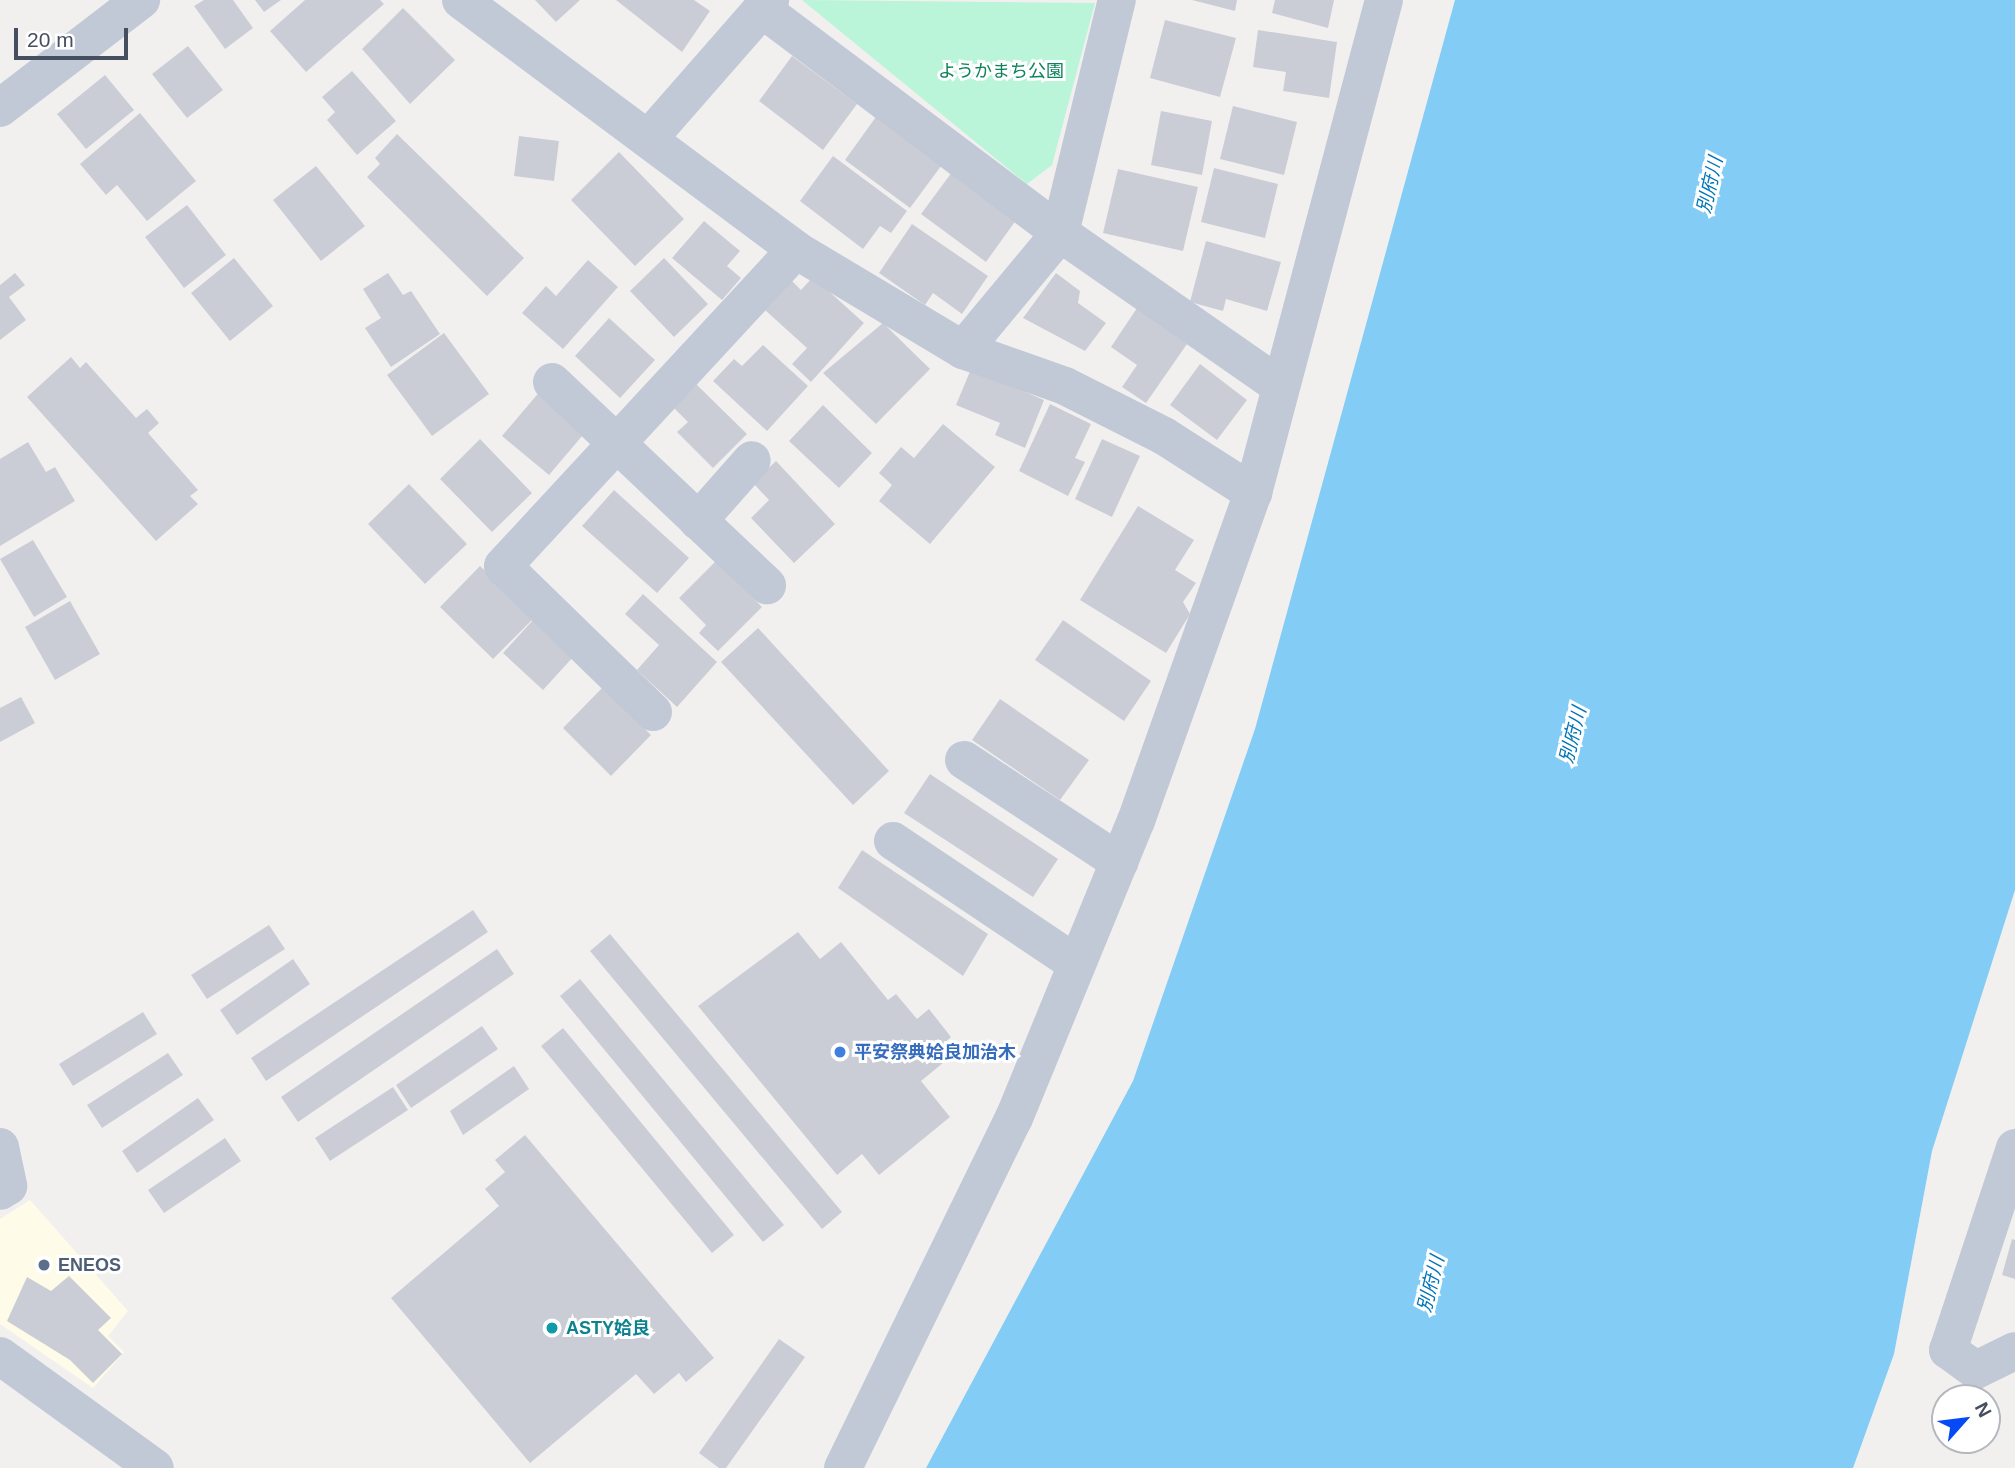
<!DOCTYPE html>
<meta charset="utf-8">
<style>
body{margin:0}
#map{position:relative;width:2015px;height:1468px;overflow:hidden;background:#f2f0ef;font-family:Helvetica,"Noto Sans JP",sans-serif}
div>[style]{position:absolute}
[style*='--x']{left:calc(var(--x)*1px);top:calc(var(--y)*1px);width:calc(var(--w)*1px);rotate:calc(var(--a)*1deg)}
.commercial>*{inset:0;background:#fefbe8}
.green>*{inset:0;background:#baf4d9}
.water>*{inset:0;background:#82ccf5}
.building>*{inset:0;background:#cbcdd6}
.minor>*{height:38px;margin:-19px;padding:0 19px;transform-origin:19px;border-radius:19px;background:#c2c9d6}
.tertiary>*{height:38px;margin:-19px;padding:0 19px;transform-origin:19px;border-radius:19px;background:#c2c9d6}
.dots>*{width:19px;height:19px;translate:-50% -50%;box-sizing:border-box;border:4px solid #fff;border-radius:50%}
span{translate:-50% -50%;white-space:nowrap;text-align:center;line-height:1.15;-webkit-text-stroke:6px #fff;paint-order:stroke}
.park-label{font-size:18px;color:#0d835a}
.shop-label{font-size:18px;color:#366cbe;font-weight:700}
.left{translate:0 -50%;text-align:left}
.service-label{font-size:18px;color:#4e5e75;font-weight:700}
.culture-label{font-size:18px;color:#0d838f;font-weight:700}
.water-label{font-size:19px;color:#0075b8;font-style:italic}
.north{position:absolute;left:1931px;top:1384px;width:70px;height:70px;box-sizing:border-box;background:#fff;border:2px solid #b5b9bf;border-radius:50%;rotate:62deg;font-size:19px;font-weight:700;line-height:28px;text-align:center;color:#454f5f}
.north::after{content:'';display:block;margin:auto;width:24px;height:32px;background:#064af6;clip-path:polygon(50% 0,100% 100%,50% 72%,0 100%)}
.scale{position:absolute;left:14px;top:28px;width:114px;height:32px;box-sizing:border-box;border:4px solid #454f5f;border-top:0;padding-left:9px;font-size:21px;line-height:24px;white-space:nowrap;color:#454f5f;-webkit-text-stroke:5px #fff;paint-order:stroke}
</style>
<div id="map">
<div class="commercial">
<div style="clip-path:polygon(30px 1200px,128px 1311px,108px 1336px,124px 1352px,93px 1388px,0 1324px,0 1219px)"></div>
</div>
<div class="green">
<div style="clip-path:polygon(802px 0,1095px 3px,1052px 165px,1027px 184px)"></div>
</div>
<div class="water">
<div style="clip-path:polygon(1455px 0,2015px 0,2015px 890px,1932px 1151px,1894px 1354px,1853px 1468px,926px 1468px,1133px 1081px,1255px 729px)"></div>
</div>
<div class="building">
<div style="clip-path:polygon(204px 0,233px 0,253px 28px,225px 49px,194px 6px)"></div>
<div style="clip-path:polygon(255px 0,281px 0,264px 12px)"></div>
<div style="clip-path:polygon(305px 0,380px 0,384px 4px,306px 72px,270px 31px)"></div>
<div style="clip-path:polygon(535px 0,580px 0,556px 22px)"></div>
<div style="clip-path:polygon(616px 0,694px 0,710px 11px,682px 52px)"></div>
<div style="clip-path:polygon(1192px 0,1237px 0,1235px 11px)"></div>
<div style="clip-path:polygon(1275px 0,1334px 0,1328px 28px,1272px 13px)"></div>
<div style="clip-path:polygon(403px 8px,455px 60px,410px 104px,362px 49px)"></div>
<div style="clip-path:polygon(1165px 20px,1236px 38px,1220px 97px,1150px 78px)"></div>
<div style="clip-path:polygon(1258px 30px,1337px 42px,1329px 98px,1283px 91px,1286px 72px,1253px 67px)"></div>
<div style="clip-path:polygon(188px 46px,223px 90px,187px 118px,152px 74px)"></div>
<div style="clip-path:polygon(792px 56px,857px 104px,823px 150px,759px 101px)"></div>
<div style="clip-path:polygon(352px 71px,396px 121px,357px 155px,327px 120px,335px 112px,322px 97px)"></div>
<div style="clip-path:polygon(105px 75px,134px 110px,86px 149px,57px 114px)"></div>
<div style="clip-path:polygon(1233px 106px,1297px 122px,1284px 175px,1220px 159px)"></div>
<div style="clip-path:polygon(1161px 111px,1212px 121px,1202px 175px,1151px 165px)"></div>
<div style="clip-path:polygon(140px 113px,196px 181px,147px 221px,117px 185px,106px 195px,80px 164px)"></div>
<div style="clip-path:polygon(878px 114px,944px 162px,910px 208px,845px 160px)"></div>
<div style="clip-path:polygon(397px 134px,524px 258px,487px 296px,367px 177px,380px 164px,375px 158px)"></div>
<div style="clip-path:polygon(519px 136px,559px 141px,554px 181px,514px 176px)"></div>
<div style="clip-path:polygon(619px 152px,684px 219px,635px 266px,571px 200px)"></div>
<div style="clip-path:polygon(833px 156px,907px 211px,891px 233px,880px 226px,863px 249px,800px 201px)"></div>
<div style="clip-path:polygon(316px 166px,365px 226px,321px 261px,273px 200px)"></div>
<div style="clip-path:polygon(955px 168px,1019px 216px,986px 262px,921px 214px)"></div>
<div style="clip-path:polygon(1214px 168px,1278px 184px,1265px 238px,1201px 222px)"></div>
<div style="clip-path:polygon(1118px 169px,1198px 187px,1183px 251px,1103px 233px)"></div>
<div style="clip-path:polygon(187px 205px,226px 255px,184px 288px,145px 237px)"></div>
<div style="clip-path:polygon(704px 221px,740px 251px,727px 266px,741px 278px,722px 300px,672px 258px)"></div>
<div style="clip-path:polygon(912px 224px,988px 276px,962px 314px,933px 293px,925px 305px,879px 273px)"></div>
<div style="clip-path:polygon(1206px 241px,1281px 262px,1267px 311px,1226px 299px,1223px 311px,1190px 302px)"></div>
<div style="clip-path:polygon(234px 258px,273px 306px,230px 341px,191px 293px)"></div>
<div style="clip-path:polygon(664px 258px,708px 304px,674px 337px,630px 291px)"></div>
<div style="clip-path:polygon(588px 260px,618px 287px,563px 349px,522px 313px,546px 286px,556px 296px)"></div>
<div style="clip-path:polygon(15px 273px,25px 285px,9px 297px,26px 320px,0 340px,0 285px)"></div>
<div style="clip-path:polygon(388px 273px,403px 295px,411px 291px,440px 334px,391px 367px,365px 328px,381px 318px,363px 289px)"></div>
<div style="clip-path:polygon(1056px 273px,1080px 291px,1078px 303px,1106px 323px,1085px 351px,1023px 318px)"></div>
<div style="clip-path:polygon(813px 277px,864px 323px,811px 382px,792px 364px,807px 348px,765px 310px,792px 281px,801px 290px)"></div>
<div style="clip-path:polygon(1137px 308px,1187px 344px,1146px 403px,1122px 387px,1137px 365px,1111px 347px)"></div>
<div style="clip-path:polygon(609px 318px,655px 360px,620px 398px,575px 356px)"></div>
<div style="clip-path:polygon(883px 323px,930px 369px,876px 424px,823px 373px)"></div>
<div style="clip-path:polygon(444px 333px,489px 394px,432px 436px,387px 375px)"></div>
<div style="clip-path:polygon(763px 345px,808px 386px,767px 431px,713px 381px,734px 359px,742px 366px)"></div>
<div style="clip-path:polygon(71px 357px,80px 368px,86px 362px,136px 418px,147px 409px,159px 423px,148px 433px,198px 490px,190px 496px,198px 504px,156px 541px,27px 397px)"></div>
<div style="clip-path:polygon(1200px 364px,1247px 400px,1217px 440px,1170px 405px)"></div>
<div style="clip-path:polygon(971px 369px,1044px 400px,1025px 448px,995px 435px,1000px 423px,956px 405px)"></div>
<div style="clip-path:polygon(696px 384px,747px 434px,713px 468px,677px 432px,688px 422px,674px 408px)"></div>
<div style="clip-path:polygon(541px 390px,588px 429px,549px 475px,502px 436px)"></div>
<div style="clip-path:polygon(1050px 404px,1091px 424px,1075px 458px,1085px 462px,1068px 496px,1019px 471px)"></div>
<div style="clip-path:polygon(823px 405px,872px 453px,839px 488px,789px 441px)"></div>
<div style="clip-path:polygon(943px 424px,995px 467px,930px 544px,879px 501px,892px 485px,879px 473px,901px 447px,914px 458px)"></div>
<div style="clip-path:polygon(480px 439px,532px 493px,492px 532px,440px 479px)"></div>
<div style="clip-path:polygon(1102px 439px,1140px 456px,1112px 517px,1075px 499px)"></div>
<div style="clip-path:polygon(28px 442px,46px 472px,55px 467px,75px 501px,0 546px,0 459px)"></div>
<div style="clip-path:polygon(776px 461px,835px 524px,794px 563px,751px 518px,769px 500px,753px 483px)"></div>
<div style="clip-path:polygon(409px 484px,467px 544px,425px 584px,368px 524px)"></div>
<div style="clip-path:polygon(614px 490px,689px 558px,657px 593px,582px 526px)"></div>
<div style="clip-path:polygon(1138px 506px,1194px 540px,1175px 570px,1196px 583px,1183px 602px,1190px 614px,1166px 653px,1080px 600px)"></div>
<div style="clip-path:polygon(33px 540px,67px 597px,34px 617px,0 559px)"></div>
<div style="clip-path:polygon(716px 561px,762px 607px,718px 651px,699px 633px,706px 625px,679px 598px)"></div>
<div style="clip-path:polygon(480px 566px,534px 618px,493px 659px,440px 607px)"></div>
<div style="clip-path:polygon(643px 594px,717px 662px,677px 707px,637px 670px,659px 645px,625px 614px)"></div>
<div style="clip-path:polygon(70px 601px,100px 654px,55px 680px,25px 627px)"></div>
<div style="clip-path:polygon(534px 619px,574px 656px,543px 690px,503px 653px)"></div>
<div style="clip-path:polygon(1063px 620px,1151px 681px,1124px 721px,1035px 660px)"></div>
<div style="clip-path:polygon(758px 628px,889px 771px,853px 805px,721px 662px)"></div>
<div style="clip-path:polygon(603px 687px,651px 735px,611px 776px,563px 728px)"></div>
<div style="clip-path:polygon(21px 697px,35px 723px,0 742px,0 708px)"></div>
<div style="clip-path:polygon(1000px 699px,1089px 760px,1060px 800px,972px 740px)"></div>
<div style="clip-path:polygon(930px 774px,1058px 859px,1033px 897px,904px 813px)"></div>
<div style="clip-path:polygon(862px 850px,988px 934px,963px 976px,838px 888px)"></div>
<div style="clip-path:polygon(473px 910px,488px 932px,266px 1081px,251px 1058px)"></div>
<div style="clip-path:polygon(269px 925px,285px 949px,207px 999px,191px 975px)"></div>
<div style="clip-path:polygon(798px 932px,820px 959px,841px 942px,888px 1000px,896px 994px,917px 1019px,929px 1009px,951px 1037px,940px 1047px,949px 1058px,921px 1081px,950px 1117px,879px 1175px,862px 1154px,837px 1175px,698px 1006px)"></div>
<div style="clip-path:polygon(610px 934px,842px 1212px,822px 1229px,590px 951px)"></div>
<div style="clip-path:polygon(497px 949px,514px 974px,298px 1122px,281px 1097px)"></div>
<div style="clip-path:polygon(293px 959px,310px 984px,237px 1035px,220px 1010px)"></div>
<div style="clip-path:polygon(580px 979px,784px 1225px,763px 1242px,560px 996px)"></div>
<div style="clip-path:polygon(143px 1012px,157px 1034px,73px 1086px,59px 1064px)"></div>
<div style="clip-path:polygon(482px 1026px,498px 1049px,411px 1108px,396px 1085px)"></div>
<div style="clip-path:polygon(563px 1028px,734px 1235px,712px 1253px,541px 1046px)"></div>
<div style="clip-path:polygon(168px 1053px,183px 1075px,102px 1128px,87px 1105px)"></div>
<div style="clip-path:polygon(514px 1066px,529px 1089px,463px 1135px,450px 1111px)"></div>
<div style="clip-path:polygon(393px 1087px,408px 1110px,330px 1161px,315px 1138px)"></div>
<div style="clip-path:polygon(198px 1098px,214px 1120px,137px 1173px,122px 1151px)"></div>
<div style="clip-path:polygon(525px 1135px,714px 1358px,686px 1382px,679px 1373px,654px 1394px,636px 1374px,530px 1463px,391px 1298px,499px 1206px,485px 1189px,505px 1172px,495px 1160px)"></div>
<div style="clip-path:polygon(225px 1138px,241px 1161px,164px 1213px,148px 1190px)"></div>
<div style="clip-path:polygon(2012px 1239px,2015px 1240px,2015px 1279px,2002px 1275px)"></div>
<div style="clip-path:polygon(69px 1276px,111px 1318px,98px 1330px,122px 1354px,93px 1383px,70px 1360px,7px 1321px,27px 1277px,51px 1291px)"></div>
<div style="clip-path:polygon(779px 1339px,805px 1357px,726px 1468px,719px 1468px,699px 1453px)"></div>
</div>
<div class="minor">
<div style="--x:461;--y:0;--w:418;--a:36.7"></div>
<div style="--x:796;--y:250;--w:195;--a:30.9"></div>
<div style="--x:963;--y:350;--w:108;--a:19.4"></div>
<div style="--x:1065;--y:386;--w:111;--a:26.8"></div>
<div style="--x:1164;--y:436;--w:106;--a:32.6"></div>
<div style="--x:762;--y:9;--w:373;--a:36.9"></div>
<div style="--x:1060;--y:233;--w:268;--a:34.8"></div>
<div style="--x:0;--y:108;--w:178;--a:-37.5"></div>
<div style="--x:649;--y:138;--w:184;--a:-48.8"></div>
<div style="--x:963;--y:350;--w:152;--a:-50.3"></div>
<div style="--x:1060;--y:233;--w:240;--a:-76.3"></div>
<div style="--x:552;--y:382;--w:296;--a:43.4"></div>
<div style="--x:698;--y:521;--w:81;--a:-48.5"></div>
<div style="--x:653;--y:712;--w:209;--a:-135.8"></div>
<div style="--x:503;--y:566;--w:431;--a:-47.2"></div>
<div style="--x:964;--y:760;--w:186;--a:33.3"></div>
<div style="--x:893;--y:841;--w:221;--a:33.8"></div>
<div style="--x:0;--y:1147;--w:40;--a:78"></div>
<div style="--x:8;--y:1186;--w:9;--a:148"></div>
<div style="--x:2015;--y:1148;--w:213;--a:108.3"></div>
<div style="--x:1948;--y:1350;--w:34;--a:36"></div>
<div style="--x:1976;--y:1370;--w:43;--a:-26"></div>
</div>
<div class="tertiary">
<div style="--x:0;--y:1356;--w:191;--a:35.9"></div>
<div style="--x:843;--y:1468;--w:390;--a:-64"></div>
<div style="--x:1014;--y:1118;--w:321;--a:-67.7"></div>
<div style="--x:1136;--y:821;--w:348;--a:-70.4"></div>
<div style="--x:1253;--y:493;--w:510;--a:-75.12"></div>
</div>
<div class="dots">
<div style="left:840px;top:1052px;background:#3f7fe0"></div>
<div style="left:44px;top:1265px;background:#5c6f8a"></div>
<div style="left:552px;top:1328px;background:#0f9aa8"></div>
</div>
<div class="park-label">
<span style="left:1001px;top:71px">ようかまち公園</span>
</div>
<div class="shop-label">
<span class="left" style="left:854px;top:1052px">平安祭典姶良加治木</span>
</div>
<div class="service-label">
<span class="left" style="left:58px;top:1265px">ENEOS</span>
</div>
<div class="culture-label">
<span class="left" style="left:566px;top:1328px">ASTY姶良</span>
</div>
<div class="water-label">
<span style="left:1710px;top:185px;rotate:-77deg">別府川</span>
<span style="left:1573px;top:735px;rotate:-76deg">別府川</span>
<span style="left:1431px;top:1284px;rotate:-76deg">別府川</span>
</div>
<div class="north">N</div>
<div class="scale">20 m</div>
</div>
